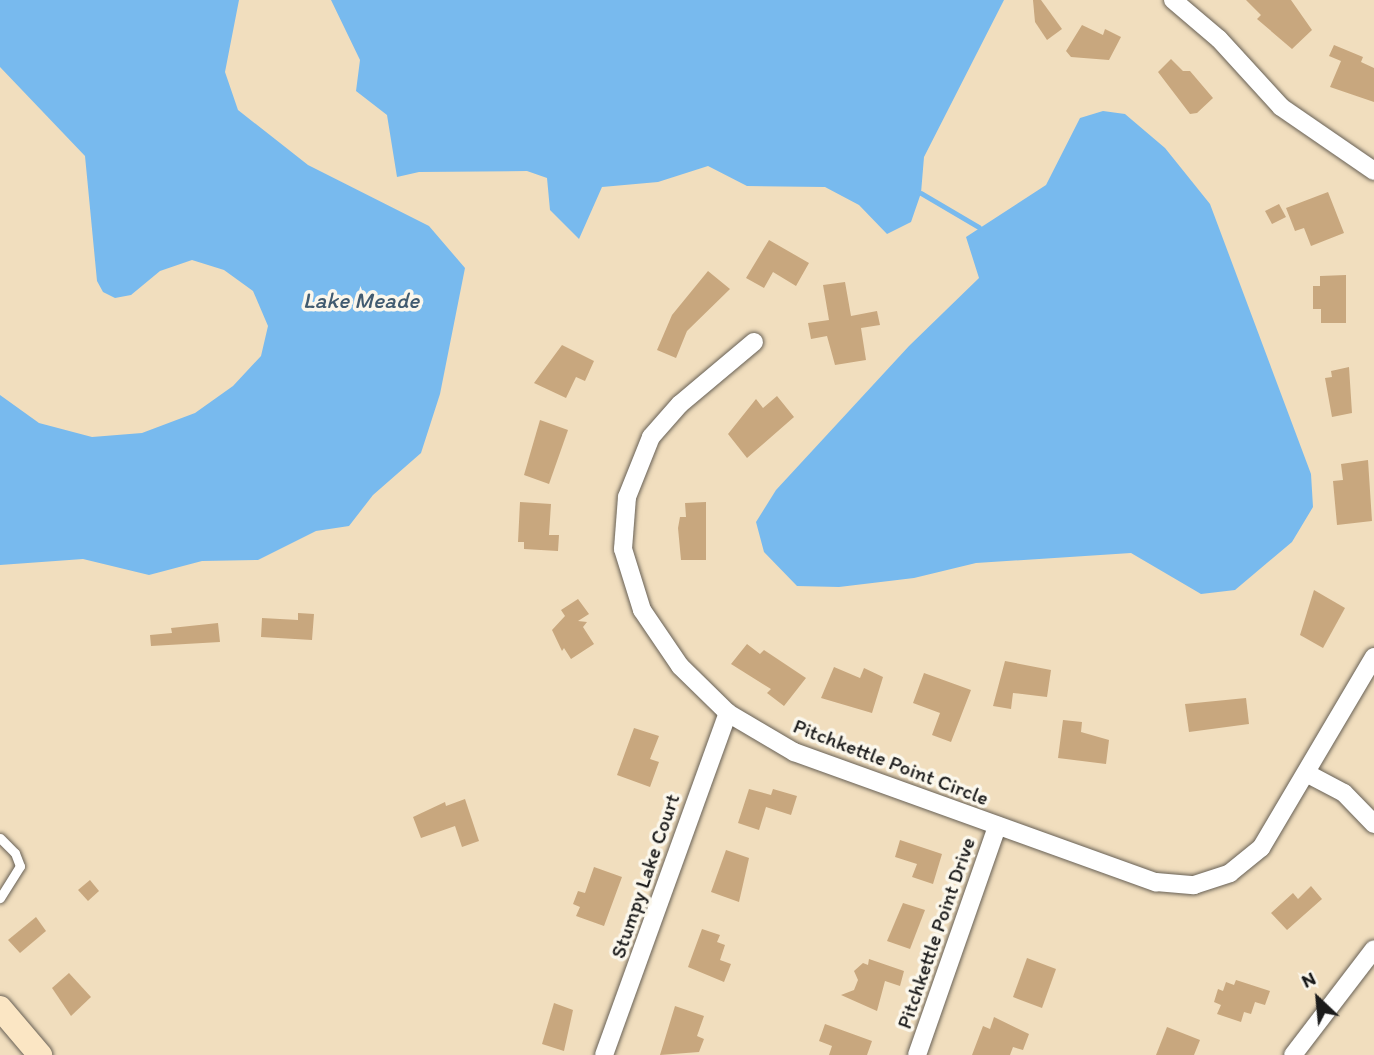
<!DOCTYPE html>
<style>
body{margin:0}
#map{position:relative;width:1374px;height:1055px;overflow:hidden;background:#f1debe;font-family:Itim,sans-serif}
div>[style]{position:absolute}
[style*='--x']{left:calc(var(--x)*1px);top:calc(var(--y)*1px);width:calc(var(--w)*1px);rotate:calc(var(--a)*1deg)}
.water>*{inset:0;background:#78baee}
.stream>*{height:4.5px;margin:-2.25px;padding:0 2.25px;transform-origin:2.25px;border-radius:2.25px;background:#78baee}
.building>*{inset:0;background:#c8a77e}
.roads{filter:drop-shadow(0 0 2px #676055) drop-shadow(0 0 2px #676055)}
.lane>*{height:9px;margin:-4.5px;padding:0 4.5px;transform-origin:4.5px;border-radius:4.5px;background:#fff}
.street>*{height:18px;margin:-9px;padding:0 9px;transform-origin:9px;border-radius:9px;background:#fff}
.secondary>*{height:24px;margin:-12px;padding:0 12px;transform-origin:12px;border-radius:12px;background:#fbe6c4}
span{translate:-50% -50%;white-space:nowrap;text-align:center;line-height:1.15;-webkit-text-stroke:7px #fbf7ec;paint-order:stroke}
.street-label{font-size:21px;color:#1c1c1c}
.water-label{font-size:23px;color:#415b70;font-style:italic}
.north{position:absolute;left:1283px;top:964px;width:70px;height:70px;-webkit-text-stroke:5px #fbf7ec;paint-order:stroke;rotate:334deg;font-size:19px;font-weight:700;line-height:28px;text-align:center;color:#1c1c1c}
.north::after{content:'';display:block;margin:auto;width:24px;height:32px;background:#1c1c1c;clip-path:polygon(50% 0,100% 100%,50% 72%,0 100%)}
</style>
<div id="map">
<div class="water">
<div style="clip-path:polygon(0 0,239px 0,225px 72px,238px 110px,308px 165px,429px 226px,465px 268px,440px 394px,421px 453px,373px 495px,349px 526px,316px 531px,258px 560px,202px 561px,149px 575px,83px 559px,0 565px,0 395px,39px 423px,92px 437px,142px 433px,195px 413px,233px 386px,261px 356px,268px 326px,253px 291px,224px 270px,192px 260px,160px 271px,131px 295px,115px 298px,103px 292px,97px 281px,85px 156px,0 67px)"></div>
<div style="clip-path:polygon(331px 0,1004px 0,924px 157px,921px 193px,911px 222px,887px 234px,859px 205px,825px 187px,747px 186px,708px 166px,658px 182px,602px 187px,579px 239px,550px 210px,547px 178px,527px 171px,419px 172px,397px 177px,387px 115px,356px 91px,360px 60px)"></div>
<div style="clip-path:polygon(1103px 111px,1125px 114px,1165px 148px,1210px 204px,1311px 474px,1313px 507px,1292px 542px,1235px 590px,1201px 594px,1131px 553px,976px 563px,914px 578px,839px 587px,797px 586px,764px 552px,756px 522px,776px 490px,909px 346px,979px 278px,966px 237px,1046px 185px,1080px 118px)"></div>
</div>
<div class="stream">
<div style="--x:921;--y:193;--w:67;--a:30.4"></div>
</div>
<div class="building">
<div style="clip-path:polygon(1033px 0,1041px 0,1062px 29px,1047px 40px,1035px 22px)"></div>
<div style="clip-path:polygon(1246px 0,1291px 0,1312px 30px,1292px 49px,1257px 19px,1261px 15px)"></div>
<div style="clip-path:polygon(1082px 25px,1103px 35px,1105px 29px,1121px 37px,1109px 60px,1071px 57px,1066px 51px)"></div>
<div style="clip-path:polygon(1334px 45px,1363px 57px,1361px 62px,1374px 68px,1374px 102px,1330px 87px,1341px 61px,1329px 56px)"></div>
<div style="clip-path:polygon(1171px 59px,1183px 71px,1190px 71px,1213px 98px,1197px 113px,1190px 114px,1158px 72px)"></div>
<div style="clip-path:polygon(1328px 192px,1344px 233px,1311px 246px,1304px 228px,1295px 231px,1286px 208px)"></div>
<div style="clip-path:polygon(1279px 204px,1286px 217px,1272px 224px,1265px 211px)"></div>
<div style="clip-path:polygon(769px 240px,809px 263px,796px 286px,773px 272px,764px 288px,746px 278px)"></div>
<div style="clip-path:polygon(708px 271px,730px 289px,687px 331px,676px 358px,657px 350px,672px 315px)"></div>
<div style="clip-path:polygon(1346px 275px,1346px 323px,1321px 323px,1321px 309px,1313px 309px,1313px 286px,1320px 286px,1320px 276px)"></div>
<div style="clip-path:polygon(845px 282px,851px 316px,877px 311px,880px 325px,861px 328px,866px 360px,835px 365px,827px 336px,811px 339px,808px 323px,829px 320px,823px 285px)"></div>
<div style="clip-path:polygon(562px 345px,594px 361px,585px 381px,576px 377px,566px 398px,534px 383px)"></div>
<div style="clip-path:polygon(1349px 367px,1352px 413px,1332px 417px,1325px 378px,1332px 377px,1331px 371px)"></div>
<div style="clip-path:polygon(777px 396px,794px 417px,747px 458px,728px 434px,756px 399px,763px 408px)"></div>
<div style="clip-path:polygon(540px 420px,568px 430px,549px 484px,524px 475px)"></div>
<div style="clip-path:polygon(1368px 460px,1372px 521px,1337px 525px,1333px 481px,1343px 480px,1341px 464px)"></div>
<div style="clip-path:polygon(520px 502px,551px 504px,549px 535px,559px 535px,558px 551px,524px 549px,524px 542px,518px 542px)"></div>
<div style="clip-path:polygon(706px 502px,706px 560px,681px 560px,678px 528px,680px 517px,686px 517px,685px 503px)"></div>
<div style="clip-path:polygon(1314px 590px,1345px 608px,1323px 648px,1300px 635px)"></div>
<div style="clip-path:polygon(578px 599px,589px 614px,578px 621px,587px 622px,583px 627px,594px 644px,571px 659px,564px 648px,562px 651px,552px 630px,565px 616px,561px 610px)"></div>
<div style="clip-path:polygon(298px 613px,314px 614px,312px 640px,261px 637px,262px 618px,298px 620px)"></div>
<div style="clip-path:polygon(218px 623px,220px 642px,151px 646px,150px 635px,172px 633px,171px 628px)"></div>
<div style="clip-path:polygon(747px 644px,760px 654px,764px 650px,806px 678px,784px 706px,767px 693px,771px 689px,731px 664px)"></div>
<div style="clip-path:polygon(1005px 661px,1051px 670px,1047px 697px,1013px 693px,1011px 709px,993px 706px)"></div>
<div style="clip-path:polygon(834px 667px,860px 678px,864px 668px,883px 677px,872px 713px,821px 698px)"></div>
<div style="clip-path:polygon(924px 673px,971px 690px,951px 742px,932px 735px,940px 713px,913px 703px)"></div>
<div style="clip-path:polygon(1246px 698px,1249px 724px,1189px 732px,1185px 704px)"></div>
<div style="clip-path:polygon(1063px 720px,1082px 722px,1081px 732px,1109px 740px,1106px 764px,1058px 758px)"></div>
<div style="clip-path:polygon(634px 728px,659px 736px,650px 759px,659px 762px,650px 787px,617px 775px)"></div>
<div style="clip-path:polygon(749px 789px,771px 795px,773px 789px,797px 796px,791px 815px,766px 807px,759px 830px,738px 823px)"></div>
<div style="clip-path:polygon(465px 799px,479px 841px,462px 847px,455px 826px,421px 838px,413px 817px,445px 802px,446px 806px)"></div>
<div style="clip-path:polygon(900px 840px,942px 854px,933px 884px,912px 877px,917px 864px,895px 857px)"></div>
<div style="clip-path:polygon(726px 850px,749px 858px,739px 902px,711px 892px)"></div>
<div style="clip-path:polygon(594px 867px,622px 877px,604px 926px,576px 916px,580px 907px,573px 904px,578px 891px,585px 893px)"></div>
<div style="clip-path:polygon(90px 880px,99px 891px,88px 901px,78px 890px)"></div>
<div style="clip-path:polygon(1311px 886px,1322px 899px,1287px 930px,1271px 913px,1293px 893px,1298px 899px)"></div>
<div style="clip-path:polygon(903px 903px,925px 910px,910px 949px,887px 941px)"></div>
<div style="clip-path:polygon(36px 917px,46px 931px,20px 953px,8px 940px)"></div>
<div style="clip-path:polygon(702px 929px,720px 935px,717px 942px,725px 945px,720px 960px,731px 964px,724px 982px,688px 967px)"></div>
<div style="clip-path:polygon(1027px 958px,1056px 969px,1042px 1008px,1013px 997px)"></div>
<div style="clip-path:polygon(869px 959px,904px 971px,900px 986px,885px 981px,877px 1011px,841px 995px,854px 990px,858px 980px,854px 971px,863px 963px,868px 965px)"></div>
<div style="clip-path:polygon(69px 973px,91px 997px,71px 1016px,52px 988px)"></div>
<div style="clip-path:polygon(1236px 980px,1270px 991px,1265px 1005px,1255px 1002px,1251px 1014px,1244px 1012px,1241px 1022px,1217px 1014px,1221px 1005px,1214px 1002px,1218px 989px,1223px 991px,1226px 982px,1234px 985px)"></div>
<div style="clip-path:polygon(554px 1003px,573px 1010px,564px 1051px,542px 1044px)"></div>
<div style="clip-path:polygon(675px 1006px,704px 1016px,697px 1036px,704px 1039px,699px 1052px,660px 1055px)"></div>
<div style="clip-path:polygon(994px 1017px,1029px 1034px,1023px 1050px,1013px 1047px,1010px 1055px,972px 1055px,983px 1026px,990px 1029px)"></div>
<div style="clip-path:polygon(825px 1024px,872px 1041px,867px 1055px,829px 1055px,832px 1046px,819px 1041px)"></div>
<div style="clip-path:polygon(1167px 1027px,1200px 1040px,1194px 1055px,1156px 1055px)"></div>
</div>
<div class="roads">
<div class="lane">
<div style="--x:0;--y:838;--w:21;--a:45"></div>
<div style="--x:15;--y:853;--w:14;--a:69"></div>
<div style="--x:20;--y:866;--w:38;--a:122"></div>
</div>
<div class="street">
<div style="--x:1173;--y:0;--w:60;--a:40.3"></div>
<div style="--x:1219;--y:39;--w:92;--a:47.6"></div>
<div style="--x:1281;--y:107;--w:113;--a:34.5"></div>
<div style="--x:754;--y:342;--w:97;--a:140"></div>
<div style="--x:680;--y:404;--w:44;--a:131.3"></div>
<div style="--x:651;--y:437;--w:65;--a:111.8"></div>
<div style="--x:627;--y:497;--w:52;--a:94.4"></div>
<div style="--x:623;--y:549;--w:64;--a:72.7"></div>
<div style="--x:642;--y:610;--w:68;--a:55.8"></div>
<div style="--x:680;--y:666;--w:67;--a:44.4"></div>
<div style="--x:728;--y:713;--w:77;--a:30.6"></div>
<div style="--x:794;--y:752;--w:385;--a:19.8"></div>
<div style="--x:1156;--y:882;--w:38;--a:5"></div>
<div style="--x:1194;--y:885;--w:38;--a:-18"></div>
<div style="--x:1230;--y:873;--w:40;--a:-39"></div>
<div style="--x:1261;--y:848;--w:222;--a:-59.4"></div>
<div style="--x:1308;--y:774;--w:41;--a:27.8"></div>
<div style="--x:1344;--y:793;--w:43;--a:45.9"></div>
<div style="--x:604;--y:1055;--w:364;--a:-70.1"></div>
<div style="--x:917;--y:1055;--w:243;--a:-70.7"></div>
<div style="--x:1293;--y:1055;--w:133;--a:-52.6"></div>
</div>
<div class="secondary">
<div style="--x:0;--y:1008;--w:62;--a:49.6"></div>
</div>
</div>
<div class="street-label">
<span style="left:891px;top:762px;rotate:21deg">Pitchkettle Point Circle</span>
<span style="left:645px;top:876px;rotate:-71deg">Stumpy Lake Court</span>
<span style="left:936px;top:933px;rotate:-71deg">Pitchkettle Point Drive</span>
</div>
<div class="water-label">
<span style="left:361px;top:300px">Lake Meade</span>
</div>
<div class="north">N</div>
</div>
